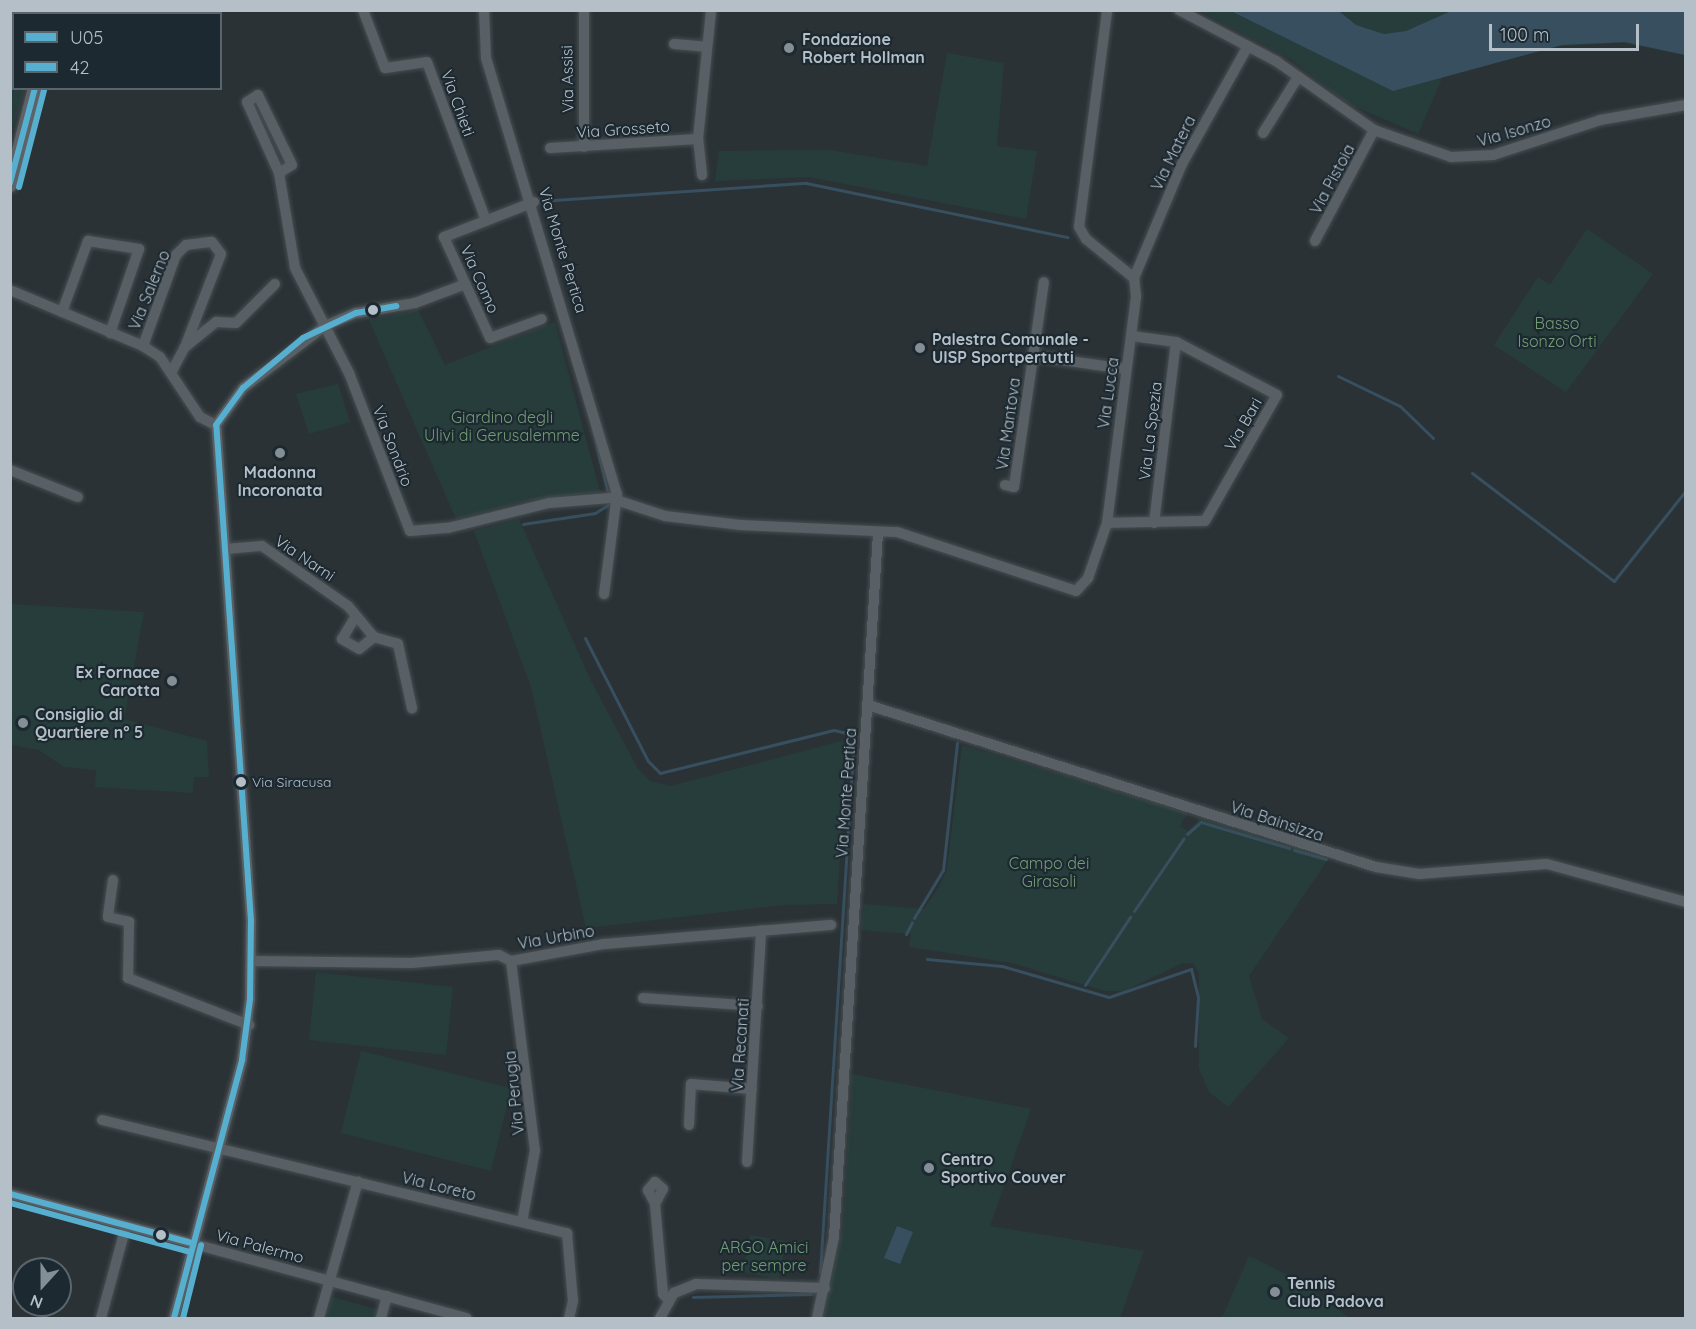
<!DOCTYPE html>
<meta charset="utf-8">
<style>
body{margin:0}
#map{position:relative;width:1696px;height:1329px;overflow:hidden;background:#2a3236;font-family:Quicksand,sans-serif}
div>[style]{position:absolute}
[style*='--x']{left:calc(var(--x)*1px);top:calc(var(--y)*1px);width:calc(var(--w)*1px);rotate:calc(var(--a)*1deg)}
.green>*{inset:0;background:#273d3b}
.water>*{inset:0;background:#374f5f}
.stream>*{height:3px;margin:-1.5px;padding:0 1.5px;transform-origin:1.5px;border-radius:1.5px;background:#374f5f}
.roads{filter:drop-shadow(0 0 2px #484e51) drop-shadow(0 0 2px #484e51)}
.minor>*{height:10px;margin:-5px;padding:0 5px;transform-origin:5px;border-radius:5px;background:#596065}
.major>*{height:14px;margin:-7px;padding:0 7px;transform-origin:7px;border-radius:7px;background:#5c6266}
.bus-1>*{height:6px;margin:-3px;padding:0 3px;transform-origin:3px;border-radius:3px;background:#57afd0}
.bus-2>*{height:6px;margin:-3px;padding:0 3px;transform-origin:3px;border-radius:3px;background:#57afd0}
.dots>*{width:16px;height:16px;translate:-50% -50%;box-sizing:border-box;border:3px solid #1d2931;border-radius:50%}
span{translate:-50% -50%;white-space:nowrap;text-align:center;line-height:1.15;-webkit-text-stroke:4.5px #1d2931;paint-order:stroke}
.bus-label{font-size:14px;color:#b4bfc8}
.left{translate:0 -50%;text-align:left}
.poi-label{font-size:16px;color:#b4bfc8;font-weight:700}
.right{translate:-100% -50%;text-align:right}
.street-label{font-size:16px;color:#b4bfc8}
.park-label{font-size:16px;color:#729d74}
.frame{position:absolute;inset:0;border:12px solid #b4bfc8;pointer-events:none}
.legend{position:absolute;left:12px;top:12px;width:210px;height:78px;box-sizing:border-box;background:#1d2931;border:2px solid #59656d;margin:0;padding:8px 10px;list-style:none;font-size:18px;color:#b4bfc8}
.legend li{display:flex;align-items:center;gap:12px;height:30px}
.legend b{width:30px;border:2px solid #59656d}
.north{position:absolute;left:12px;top:1257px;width:60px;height:60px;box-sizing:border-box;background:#1d2931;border:2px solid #59656d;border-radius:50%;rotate:201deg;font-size:16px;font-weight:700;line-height:24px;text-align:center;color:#b4bfc8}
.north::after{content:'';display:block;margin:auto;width:21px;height:27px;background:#848e95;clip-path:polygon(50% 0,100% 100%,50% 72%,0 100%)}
.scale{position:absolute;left:1489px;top:24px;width:150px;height:27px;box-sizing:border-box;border:3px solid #b4bfc8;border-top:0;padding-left:8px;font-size:18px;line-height:21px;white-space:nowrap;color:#b4bfc8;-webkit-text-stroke:4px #1d2931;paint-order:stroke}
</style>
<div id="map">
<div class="green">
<div style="clip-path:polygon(1200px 11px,1334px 11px,1380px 37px,1685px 11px,1685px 55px,1622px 43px,1562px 46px,1443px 76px,1418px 134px,1347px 103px,1291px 59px)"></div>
<div style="clip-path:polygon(1339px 11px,1451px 11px,1406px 31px,1384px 34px,1356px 25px)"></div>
<div style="clip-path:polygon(947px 53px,1004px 63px,997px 146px,1037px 151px,1026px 219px,809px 177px,715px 181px,719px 151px,830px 150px,927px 166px)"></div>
<div style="clip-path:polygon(13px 60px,14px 88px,25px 89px,11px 136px)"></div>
<div style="clip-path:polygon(1587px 229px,1653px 274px,1566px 392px,1494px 345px,1538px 277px,1550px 285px)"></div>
<div style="clip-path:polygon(418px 310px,445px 365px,555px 322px,600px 492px,525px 501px,456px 519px,369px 320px)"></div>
<div style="clip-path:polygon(338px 384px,350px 422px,309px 434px,296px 394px)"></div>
<div style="clip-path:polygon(519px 519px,591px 681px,638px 769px,650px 781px,671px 786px,842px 741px,847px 749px,837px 904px,783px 905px,586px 928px,531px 687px,474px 531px)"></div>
<div style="clip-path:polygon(11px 604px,144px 612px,124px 719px,207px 741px,209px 777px,194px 777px,193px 793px,95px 787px,96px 770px,64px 767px,39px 750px,11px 745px)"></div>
<div style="clip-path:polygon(962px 745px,1188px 813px,1180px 826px,1188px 831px,1200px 818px,1329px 858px,1249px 976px,1262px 1019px,1289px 1038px,1228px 1107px,1209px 1092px,1199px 1069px,1199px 973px,1194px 964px,1183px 963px,1124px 991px,1105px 991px,1012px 963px,909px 947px,911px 934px,861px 930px,864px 904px,924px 909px,939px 887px,947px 869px)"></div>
<div style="clip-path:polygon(316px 972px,453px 987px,446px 1055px,309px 1040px)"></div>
<div style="clip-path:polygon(361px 1051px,511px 1088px,491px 1171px,341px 1133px)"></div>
<div style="clip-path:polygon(852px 1074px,1031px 1109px,990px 1226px,1144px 1251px,1120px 1318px,823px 1318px,843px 1230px)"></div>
<div style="clip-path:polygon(750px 1235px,786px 1241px,779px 1279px,743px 1272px)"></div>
<div style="clip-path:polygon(1249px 1256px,1298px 1280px,1350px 1318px,1222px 1318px)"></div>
<div style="clip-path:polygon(332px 1297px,379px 1310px,377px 1318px,327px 1318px)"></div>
</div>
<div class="water">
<div style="clip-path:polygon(11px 10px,42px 11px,14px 14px,11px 63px)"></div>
<div style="clip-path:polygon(1231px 11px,1339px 11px,1356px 25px,1384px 34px,1406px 31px,1451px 11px,1685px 11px,1685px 55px,1625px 42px,1562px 45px,1393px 91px)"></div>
<div style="clip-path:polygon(897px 1226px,913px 1232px,900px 1264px,884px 1258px)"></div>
</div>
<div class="stream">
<div style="--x:539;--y:201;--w:268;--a:-3.9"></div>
<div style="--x:806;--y:183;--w:267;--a:11.7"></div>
<div style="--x:1338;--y:376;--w:69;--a:25.8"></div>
<div style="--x:1400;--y:406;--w:46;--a:44.1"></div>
<div style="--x:592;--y:427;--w:65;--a:76.6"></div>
<div style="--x:1472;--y:473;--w:178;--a:37.3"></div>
<div style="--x:1614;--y:581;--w:116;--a:-51.6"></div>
<div style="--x:523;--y:524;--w:73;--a:-8.7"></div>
<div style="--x:595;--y:513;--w:15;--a:-32"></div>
<div style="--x:585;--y:638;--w:138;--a:62.9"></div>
<div style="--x:648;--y:761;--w:17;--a:45"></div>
<div style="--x:660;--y:773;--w:179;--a:-13.9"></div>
<div style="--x:834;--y:730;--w:21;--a:14"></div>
<div style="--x:854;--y:735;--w:538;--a:93.62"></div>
<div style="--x:1187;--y:834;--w:18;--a:-41"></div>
<div style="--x:1201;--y:822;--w:92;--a:16.5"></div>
<div style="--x:1294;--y:850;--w:33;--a:16"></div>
<div style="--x:1134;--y:911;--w:88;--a:-55.6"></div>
<div style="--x:914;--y:918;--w:56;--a:-58.9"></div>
<div style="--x:943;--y:870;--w:128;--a:-83.7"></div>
<div style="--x:906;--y:934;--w:13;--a:-63"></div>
<div style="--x:927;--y:959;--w:75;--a:5.3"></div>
<div style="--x:1002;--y:966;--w:111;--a:16.2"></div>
<div style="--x:1109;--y:997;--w:87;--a:-18.9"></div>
<div style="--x:1191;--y:969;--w:30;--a:76"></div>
<div style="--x:1198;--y:998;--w:48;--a:93.6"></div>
<div style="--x:1085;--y:985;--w:82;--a:-56.5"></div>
<div style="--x:693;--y:1297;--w:118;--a:-1.5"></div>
</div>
<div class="roads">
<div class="minor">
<div style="--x:363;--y:10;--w:62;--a:69.2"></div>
<div style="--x:385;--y:68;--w:42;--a:-8.1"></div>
<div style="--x:427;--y:62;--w:166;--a:69.6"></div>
<div style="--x:484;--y:10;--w:48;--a:87.6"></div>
<div style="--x:486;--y:58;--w:455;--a:73.3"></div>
<div style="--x:617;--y:494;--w:101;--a:97.4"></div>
<div style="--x:1179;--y:10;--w:110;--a:27.7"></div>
<div style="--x:1276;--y:61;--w:120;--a:35.1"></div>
<div style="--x:1374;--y:130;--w:82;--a:19.3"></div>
<div style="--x:1451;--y:157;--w:42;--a:-2.7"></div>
<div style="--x:1493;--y:155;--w:113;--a:-18.1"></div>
<div style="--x:1600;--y:120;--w:87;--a:-9.9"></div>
<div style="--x:674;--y:44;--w:33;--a:5"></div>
<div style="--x:1263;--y:133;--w:66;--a:-58"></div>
<div style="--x:584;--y:147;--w:137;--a:-90"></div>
<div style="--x:550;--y:148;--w:148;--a:-3.5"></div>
<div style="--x:279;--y:173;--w:15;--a:-32"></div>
<div style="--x:292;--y:165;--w:78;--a:-115.9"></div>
<div style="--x:258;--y:95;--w:13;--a:148"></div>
<div style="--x:247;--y:102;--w:78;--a:65.7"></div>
<div style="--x:279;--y:173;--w:96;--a:80.4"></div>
<div style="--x:295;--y:268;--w:118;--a:62.8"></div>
<div style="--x:349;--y:373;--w:169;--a:68.9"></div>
<div style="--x:410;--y:531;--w:38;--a:-5"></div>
<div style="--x:448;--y:528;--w:104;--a:-13.9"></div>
<div style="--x:549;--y:503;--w:61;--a:-4.7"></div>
<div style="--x:610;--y:498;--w:58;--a:18.1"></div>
<div style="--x:665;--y:516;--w:76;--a:6.8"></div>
<div style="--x:740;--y:525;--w:157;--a:2.6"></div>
<div style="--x:897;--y:532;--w:188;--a:18.2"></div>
<div style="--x:1076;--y:591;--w:18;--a:-47"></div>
<div style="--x:1088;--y:578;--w:58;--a:-70.9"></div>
<div style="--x:1107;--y:523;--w:229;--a:-82.7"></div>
<div style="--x:1136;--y:296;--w:18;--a:-96"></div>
<div style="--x:1134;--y:278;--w:62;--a:-140.9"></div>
<div style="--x:1086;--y:239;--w:14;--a:-120"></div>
<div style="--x:1079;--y:227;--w:219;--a:-82.6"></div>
<div style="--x:702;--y:175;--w:36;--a:-96"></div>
<div style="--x:698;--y:139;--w:130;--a:-84.2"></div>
<div style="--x:534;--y:202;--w:97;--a:158.7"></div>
<div style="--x:444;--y:237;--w:111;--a:65.5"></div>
<div style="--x:490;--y:338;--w:55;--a:-20.1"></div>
<div style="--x:1315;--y:241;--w:126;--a:-62"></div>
<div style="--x:1134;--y:278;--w:124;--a:-67.2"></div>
<div style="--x:1182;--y:164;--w:135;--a:-60.8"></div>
<div style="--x:10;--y:290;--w:144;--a:22.8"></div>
<div style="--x:143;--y:346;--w:20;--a:33"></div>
<div style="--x:160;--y:357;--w:72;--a:56.3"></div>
<div style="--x:200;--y:417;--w:18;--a:27"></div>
<div style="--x:62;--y:312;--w:76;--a:-69.9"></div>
<div style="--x:88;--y:241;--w:52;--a:8.9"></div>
<div style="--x:139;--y:249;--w:89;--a:109"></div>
<div style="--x:143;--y:346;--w:97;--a:-70.1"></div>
<div style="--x:176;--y:255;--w:14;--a:-45"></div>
<div style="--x:186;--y:245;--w:26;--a:-7"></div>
<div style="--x:212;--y:242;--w:15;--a:53"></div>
<div style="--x:221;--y:254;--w:100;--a:111.2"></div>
<div style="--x:185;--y:347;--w:40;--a:-39"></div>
<div style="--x:216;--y:322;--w:20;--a:3"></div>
<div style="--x:236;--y:323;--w:55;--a:-45"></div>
<div style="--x:1033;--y:356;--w:94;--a:8"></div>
<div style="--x:171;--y:373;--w:30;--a:-62"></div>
<div style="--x:10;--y:470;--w:73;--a:21.7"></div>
<div style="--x:1005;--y:485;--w:9;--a:13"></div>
<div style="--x:1014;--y:487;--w:207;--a:-81.7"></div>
<div style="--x:1107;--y:523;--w:98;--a:-1.2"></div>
<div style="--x:1205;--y:521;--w:145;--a:-60.3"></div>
<div style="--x:1277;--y:395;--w:114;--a:-152.3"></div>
<div style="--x:1176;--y:342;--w:45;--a:-172.4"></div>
<div style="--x:1154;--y:523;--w:182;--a:-83.1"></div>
<div style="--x:226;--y:549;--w:36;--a:-5"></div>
<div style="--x:262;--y:546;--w:105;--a:34.9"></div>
<div style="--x:348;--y:606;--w:40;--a:50"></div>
<div style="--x:374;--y:637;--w:19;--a:141"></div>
<div style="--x:359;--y:649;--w:20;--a:-150"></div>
<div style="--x:342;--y:639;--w:23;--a:-59"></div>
<div style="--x:374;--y:637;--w:25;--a:16"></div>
<div style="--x:398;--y:644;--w:66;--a:77.7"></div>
<div style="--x:868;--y:705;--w:533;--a:17.69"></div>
<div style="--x:1376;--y:867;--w:44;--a:9.2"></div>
<div style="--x:1419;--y:874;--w:128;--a:-4.5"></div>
<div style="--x:1547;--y:864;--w:144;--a:15.3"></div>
<div style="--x:113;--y:880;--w:37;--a:98"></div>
<div style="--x:108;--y:917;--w:22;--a:13"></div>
<div style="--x:129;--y:922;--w:56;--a:91"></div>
<div style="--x:128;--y:978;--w:130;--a:21.2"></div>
<div style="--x:252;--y:961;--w:160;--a:0.7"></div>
<div style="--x:412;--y:963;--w:87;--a:-5.3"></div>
<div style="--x:499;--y:955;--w:13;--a:27"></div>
<div style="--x:511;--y:961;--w:95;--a:-10.4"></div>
<div style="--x:604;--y:944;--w:228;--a:-4.8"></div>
<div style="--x:511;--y:961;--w:191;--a:82.8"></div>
<div style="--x:535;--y:1150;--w:73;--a:100.2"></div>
<div style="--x:643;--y:998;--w:115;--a:4"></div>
<div style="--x:102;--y:1120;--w:479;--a:13.7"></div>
<div style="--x:567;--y:1233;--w:68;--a:85"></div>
<div style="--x:573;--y:1301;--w:17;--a:103"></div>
<div style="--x:689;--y:1125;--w:41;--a:-87.2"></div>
<div style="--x:691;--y:1084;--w:61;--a:4.7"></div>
<div style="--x:747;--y:1162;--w:232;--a:-86.5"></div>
<div style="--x:10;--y:1194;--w:473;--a:15.2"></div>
<div style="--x:655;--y:1204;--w:17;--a:-62"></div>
<div style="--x:663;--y:1189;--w:11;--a:-139"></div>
<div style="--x:655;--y:1182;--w:11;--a:131"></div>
<div style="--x:648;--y:1190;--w:16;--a:63"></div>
<div style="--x:655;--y:1204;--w:90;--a:84.9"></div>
<div style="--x:663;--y:1294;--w:7;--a:45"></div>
<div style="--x:101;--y:1318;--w:95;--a:-74.8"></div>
<div style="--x:174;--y:1318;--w:267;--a:-75.2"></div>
<div style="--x:242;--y:1060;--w:62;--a:-82.5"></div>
<div style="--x:250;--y:999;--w:78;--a:-89.3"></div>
<div style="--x:251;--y:921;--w:497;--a:-94"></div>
<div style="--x:216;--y:425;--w:46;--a:-53.9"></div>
<div style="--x:243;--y:388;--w:103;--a:-37.1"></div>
<div style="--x:325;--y:326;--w:34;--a:-23"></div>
<div style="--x:356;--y:313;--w:60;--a:-9.6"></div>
<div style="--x:415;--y:303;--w:54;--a:-20.4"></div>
<div style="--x:319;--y:1318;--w:142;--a:-74.1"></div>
<div style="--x:381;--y:1318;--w:23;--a:-75"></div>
<div style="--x:660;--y:1318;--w:29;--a:-61"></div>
<div style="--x:674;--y:1293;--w:24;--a:-22"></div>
<div style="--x:696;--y:1284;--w:129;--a:1.8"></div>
<div style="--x:817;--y:1318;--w:83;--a:-78.1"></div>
<div style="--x:834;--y:1237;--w:705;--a:-86.42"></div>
</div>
<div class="major">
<div style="--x:83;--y:14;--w:5;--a:-53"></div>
<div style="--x:10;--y:185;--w:100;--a:-75.5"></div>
</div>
</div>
<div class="bus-1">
<div style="--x:10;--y:183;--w:98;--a:-75.3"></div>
<div style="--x:10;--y:1194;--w:188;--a:15.1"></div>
<div style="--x:174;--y:1318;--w:267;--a:-75.2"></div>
<div style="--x:242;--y:1060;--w:62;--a:-82.5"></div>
<div style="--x:250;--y:999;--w:78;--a:-89.3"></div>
<div style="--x:251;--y:921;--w:497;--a:-94"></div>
<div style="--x:216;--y:425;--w:46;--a:-53.9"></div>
<div style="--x:243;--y:388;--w:78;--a:-39.8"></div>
<div style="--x:303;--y:338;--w:59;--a:-25.3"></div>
<div style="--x:356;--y:313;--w:41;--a:-9.9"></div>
</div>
<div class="bus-2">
<div style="--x:19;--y:187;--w:100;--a:-75.5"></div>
<div style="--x:10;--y:1203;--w:187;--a:15.2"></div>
<div style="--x:183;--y:1318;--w:75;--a:-76.1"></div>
</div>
<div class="dots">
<div style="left:789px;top:48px;background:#848e95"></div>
<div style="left:373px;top:310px;background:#b4bfc8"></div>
<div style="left:920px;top:348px;background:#848e95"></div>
<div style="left:280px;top:453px;background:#848e95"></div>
<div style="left:172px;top:681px;background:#848e95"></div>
<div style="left:23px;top:723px;background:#848e95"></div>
<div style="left:241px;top:782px;background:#b4bfc8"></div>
<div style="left:929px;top:1168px;background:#848e95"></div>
<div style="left:161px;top:1235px;background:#b4bfc8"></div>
<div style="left:1275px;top:1292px;background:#848e95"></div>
</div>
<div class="bus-label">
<span class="left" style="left:252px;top:782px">Via Siracusa</span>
</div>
<div class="poi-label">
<span class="left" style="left:802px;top:48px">Fondazione<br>Robert Hollman</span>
<span class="left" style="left:932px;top:348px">Palestra Comunale -<br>UISP Sportpertutti</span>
<span style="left:280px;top:481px">Madonna<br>Incoronata</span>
<span class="right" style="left:160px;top:681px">Ex Fornace<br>Carotta</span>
<span class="left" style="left:35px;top:723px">Consiglio di<br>Quartiere n° 5</span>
<span class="left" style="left:941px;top:1168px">Centro<br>Sportivo Couver</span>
<span class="left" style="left:1287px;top:1292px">Tennis<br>Club Padova</span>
</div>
<div class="street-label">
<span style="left:567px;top:79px;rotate:-91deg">Via Assisi</span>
<span style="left:458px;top:103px;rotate:70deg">Via Chieti</span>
<span style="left:623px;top:129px;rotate:-4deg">Via Grosseto</span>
<span style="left:1514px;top:131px;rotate:-16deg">Via Isonzo</span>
<span style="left:1173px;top:153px;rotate:-64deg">Via Matera</span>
<span style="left:1332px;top:179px;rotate:-62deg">Via Pistoia</span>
<span style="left:563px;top:250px;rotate:73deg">Via Monte Pertica</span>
<span style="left:480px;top:279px;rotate:66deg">Via Como</span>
<span style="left:149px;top:290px;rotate:-68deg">Via Salerno</span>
<span style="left:1108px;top:393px;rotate:-82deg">Via Lucca</span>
<span style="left:1008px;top:424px;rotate:-82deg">Via Mantova</span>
<span style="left:1243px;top:424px;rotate:-60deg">Via Bari</span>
<span style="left:1150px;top:431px;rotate:-83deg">Via La Spezia</span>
<span style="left:393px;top:446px;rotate:69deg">Via Sondrio</span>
<span style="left:305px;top:558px;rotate:34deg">Via Narni</span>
<span style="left:846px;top:793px;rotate:-86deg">Via Monte Pertica</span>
<span style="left:1277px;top:821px;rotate:18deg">Via Bainsizza</span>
<span style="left:556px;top:937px;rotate:-10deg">Via Urbino</span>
<span style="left:740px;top:1045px;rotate:-86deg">Via Recanati</span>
<span style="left:514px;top:1093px;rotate:-96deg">Via Perugia</span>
<span style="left:439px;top:1186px;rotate:14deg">Via Loreto</span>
<span style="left:260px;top:1246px;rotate:15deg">Via Palermo</span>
</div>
<div class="park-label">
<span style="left:1557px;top:332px">Basso<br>Isonzo Orti</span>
<span style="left:502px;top:426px">Giardino degli<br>Ulivi di Gerusalemme</span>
<span style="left:1049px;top:872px">Campo dei<br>Girasoli</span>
<span style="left:764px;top:1256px">ARGO Amici<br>per sempre</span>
</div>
<div class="frame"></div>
<ul class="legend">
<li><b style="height:8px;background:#57afd0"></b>U05</li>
<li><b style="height:8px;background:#57afd0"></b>42</li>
</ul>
<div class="north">N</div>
<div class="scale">100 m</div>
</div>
